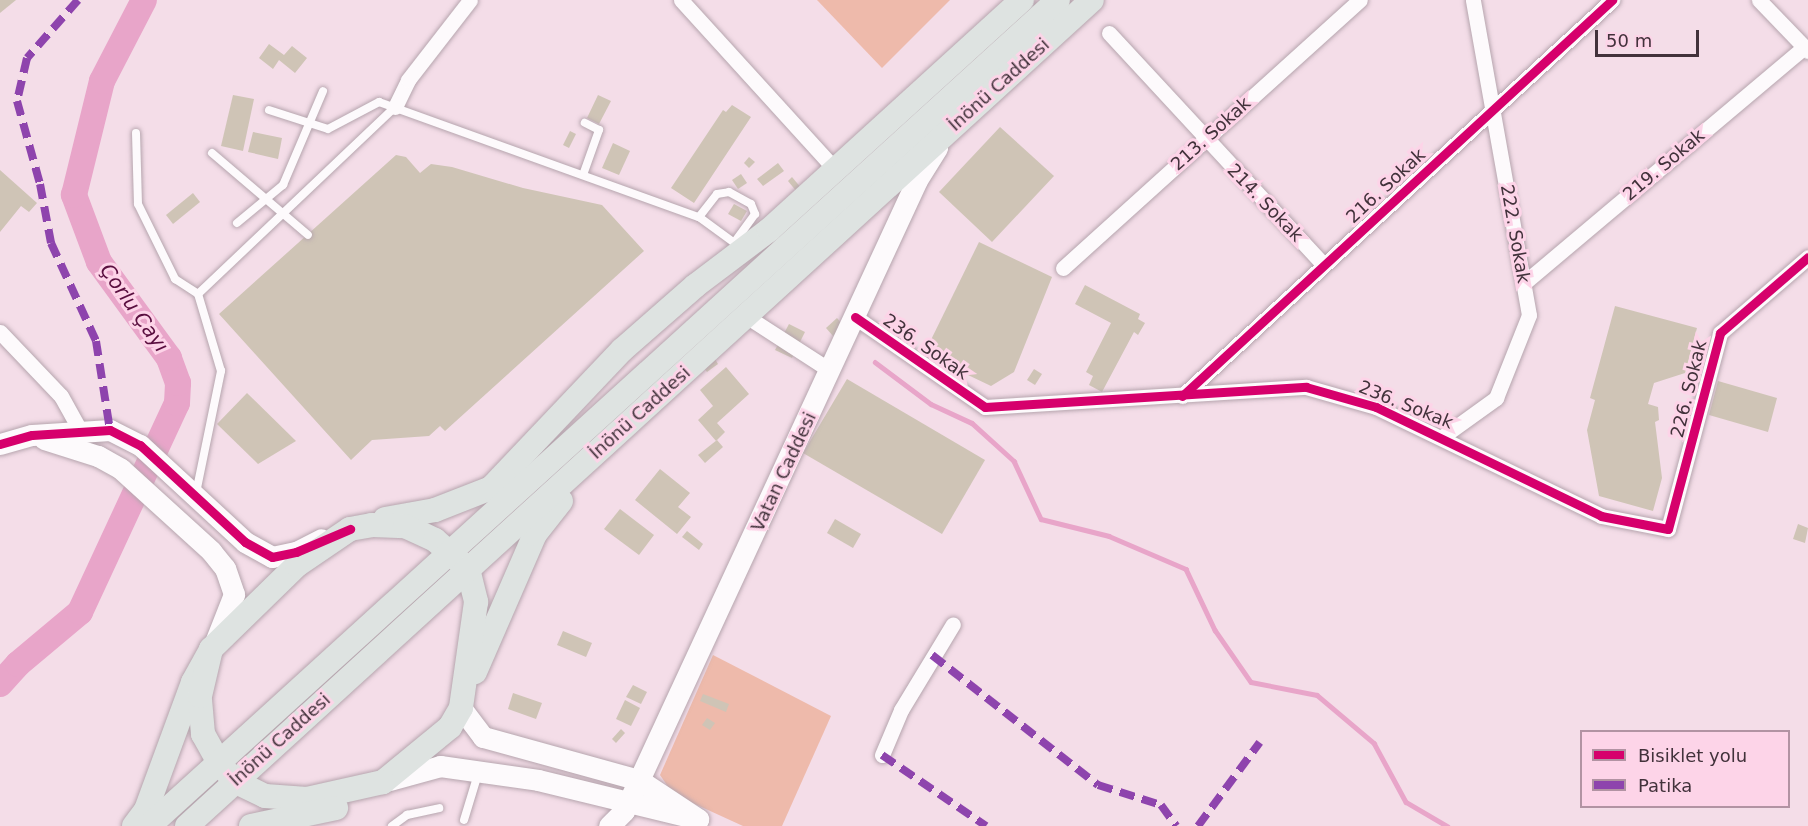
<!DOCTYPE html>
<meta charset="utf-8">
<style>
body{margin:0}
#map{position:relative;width:1808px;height:826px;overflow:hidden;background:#f4dde8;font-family:"DejaVu Sans",sans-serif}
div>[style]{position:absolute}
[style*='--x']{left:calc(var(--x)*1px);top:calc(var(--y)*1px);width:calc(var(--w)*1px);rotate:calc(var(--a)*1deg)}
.green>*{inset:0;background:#eebaab}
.stream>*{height:4.5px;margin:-2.25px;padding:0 2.25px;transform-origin:2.25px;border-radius:2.25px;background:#e8a5c9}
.river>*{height:26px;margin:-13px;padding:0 13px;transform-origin:13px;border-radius:13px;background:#e8a5c9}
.building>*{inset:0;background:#cfc4b6}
.roads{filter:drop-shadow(0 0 2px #b6a5ae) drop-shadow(0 0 2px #b6a5ae)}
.lane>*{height:8px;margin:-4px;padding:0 4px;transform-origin:4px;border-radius:4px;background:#fdfafc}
.street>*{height:15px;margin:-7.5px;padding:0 7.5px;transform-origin:7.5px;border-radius:7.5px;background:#fdfafc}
.secondary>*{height:21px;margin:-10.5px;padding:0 10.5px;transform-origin:10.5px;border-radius:10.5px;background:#fdfafc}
.primary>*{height:24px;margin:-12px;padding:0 12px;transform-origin:12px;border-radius:12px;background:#dee3e1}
.quiet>*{height:8px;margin-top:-4px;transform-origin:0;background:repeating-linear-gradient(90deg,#8e44ad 0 15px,transparent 0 23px)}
.cycleway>*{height:9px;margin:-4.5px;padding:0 4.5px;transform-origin:4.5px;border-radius:4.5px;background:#d6006c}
span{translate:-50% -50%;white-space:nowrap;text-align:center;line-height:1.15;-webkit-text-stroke:6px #fdd4e8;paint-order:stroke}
.street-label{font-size:18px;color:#42323b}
.water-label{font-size:20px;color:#5a0e3f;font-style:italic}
.legend{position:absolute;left:1580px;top:730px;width:210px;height:78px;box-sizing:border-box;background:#fdd4e8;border:2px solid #b293a3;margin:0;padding:8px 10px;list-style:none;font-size:18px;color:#42323b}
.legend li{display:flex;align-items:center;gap:12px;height:30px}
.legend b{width:30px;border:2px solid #b293a3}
.scale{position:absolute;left:1595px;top:30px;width:104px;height:27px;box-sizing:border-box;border:3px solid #42323b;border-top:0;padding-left:8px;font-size:18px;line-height:21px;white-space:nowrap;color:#42323b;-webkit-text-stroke:4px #fdd4e8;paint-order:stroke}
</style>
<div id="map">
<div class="green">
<div style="clip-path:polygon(817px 0,950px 0,882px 68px)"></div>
<div style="clip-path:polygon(713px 655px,831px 716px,782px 826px,743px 826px,673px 794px,660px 775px)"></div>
</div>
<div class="stream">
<div style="--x:875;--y:362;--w:70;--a:36.9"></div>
<div style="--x:931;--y:404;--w:45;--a:24.9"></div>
<div style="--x:972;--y:423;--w:57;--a:42.1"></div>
<div style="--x:1014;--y:461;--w:64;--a:65"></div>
<div style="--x:1041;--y:519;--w:70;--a:14"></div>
<div style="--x:1109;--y:536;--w:84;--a:23.2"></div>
<div style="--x:1186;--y:569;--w:68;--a:64.6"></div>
<div style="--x:1215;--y:630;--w:63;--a:55.3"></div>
<div style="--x:1251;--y:682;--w:67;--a:11.1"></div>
<div style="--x:1317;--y:695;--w:75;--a:40.1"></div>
<div style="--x:1374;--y:743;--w:67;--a:61.5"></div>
<div style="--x:1406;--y:802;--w:48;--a:30.3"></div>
</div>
<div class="river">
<div style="--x:0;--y:684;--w:27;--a:-48"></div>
<div style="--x:18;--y:664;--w:81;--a:-40"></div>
<div style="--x:80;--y:612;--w:230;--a:-65.1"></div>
<div style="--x:177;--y:403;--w:20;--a:-87"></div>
<div style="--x:178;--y:383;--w:27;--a:-110"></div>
<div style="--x:169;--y:358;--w:119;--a:-126.1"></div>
<div style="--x:99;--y:262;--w:72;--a:-110.5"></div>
<div style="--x:74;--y:195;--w:117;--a:-76.2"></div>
<div style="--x:102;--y:81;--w:91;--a:-62.6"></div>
</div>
<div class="building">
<div style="clip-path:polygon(0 0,16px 0,0 13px)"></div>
<div style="clip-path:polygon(269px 44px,284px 55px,292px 46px,307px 58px,295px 73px,279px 60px,273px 69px,259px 58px)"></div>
<div style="clip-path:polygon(233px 95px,254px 99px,243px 151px,221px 146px)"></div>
<div style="clip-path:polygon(598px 95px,611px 101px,599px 124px,587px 118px)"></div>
<div style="clip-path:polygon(732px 105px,751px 117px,694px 203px,671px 188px,723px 110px,726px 112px)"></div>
<div style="clip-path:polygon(1000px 127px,1054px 176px,992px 242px,939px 192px)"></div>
<div style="clip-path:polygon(570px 131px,576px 134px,569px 148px,563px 145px)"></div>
<div style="clip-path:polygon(253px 132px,282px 138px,278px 159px,248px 152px)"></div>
<div style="clip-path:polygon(613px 143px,630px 151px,619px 175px,602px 168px)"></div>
<div style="clip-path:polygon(396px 155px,406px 157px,420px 173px,431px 164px,452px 167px,523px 188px,602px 205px,644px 251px,445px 431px,440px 426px,429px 436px,372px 440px,351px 460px,219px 314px)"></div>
<div style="clip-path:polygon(749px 157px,755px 162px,749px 168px,744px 163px)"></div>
<div style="clip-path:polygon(778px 163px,784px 171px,763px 186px,757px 179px)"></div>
<div style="clip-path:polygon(0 170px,37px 203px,29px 212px,21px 206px,0 232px)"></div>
<div style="clip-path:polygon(741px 174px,747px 183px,738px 189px,732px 180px)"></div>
<div style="clip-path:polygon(792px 177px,802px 189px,797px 192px,788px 181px)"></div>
<div style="clip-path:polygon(193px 193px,200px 202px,173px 224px,166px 215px)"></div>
<div style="clip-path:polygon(734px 204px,747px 211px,741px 221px,728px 214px)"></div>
<div style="clip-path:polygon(979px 242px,1052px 277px,1014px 372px,991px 386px,924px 354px)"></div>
<div style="clip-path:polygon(1085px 285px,1140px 314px,1138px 319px,1145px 323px,1138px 335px,1134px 332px,1102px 392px,1089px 385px,1093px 376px,1086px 372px,1111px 323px,1075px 304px)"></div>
<div style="clip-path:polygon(1615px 306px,1697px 328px,1685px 373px,1654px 383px,1648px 404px,1658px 407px,1659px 420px,1655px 422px,1662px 478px,1653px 511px,1599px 496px,1587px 430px,1595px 400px,1590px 398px)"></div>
<div style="clip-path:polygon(837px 318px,844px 326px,833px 336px,826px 328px)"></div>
<div style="clip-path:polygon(789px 324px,805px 332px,792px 358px,775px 350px)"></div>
<div style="clip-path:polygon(715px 359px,718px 364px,707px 372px,704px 368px)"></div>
<div style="clip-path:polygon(726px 367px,749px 394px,717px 423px,725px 432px,716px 441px,698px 420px,713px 406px,700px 390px)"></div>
<div style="clip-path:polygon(1034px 369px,1042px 374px,1035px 385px,1027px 380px)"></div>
<div style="clip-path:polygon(847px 379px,985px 460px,942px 534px,803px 453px)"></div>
<div style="clip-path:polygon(1718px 381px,1777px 398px,1768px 432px,1709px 415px)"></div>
<div style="clip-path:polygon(247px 393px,296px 441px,258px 464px,217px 424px)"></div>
<div style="clip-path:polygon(717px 440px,723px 447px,705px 463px,698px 455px)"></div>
<div style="clip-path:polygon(660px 469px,690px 493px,678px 507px,691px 517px,677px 534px,635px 500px)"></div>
<div style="clip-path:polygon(620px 509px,654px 535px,639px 555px,604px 529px)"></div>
<div style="clip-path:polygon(835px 519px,861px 534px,853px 548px,827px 533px)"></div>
<div style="clip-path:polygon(1798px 524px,1808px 528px,1805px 543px,1793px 539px)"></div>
<div style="clip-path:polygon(687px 531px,703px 544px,699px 550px,682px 537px)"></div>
<div style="clip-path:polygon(563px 631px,592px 643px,586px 657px,557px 645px)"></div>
<div style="clip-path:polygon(633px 685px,647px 692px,641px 704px,626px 697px)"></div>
<div style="clip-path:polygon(513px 693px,542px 703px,536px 719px,508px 709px)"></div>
<div style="clip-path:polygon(703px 694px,729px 704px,726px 712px,700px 701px)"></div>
<div style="clip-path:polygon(625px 700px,640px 708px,631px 726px,616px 719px)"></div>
<div style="clip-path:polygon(707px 718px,715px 723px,710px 730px,702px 725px)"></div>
<div style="clip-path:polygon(621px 729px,625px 733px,616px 743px,612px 739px)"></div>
</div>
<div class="roads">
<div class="lane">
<div style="--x:269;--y:110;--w:62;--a:17.9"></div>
<div style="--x:328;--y:129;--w:58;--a:-27.9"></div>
<div style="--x:379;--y:102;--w:340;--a:19.8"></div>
<div style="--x:699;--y:217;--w:51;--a:36.2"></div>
<div style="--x:136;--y:133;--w:71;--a:88.4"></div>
<div style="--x:138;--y:204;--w:84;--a:63.7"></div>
<div style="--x:175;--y:279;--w:27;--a:33"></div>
<div style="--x:212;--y:153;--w:126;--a:40.5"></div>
<div style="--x:583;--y:175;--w:48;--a:-70.4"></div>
<div style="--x:599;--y:130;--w:16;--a:-153"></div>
<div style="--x:699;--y:217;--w:29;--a:-52"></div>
<div style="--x:717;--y:194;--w:12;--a:-9"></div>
<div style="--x:729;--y:192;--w:25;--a:29"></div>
<div style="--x:751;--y:204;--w:11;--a:68"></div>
<div style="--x:755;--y:214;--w:36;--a:126"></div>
<div style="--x:237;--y:223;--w:60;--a:-39.6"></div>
<div style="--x:283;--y:185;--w:102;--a:-66.9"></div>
<div style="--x:196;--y:493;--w:125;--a:-78.4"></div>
<div style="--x:221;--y:371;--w:80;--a:-106.6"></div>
<div style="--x:198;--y:294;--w:272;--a:-43.5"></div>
<div style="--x:464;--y:820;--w:48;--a:-73.1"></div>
<div style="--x:392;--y:826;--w:19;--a:-36"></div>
<div style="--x:407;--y:815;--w:33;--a:-12"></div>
</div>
<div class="street">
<div style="--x:681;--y:0;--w:229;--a:47.7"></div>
<div style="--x:1759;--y:0;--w:71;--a:46.1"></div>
<div style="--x:1109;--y:33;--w:316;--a:47.2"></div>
<div style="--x:395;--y:107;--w:30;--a:-64"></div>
<div style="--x:408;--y:80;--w:101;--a:-52.2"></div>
<div style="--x:1063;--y:268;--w:400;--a:-42.1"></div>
<div style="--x:1524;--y:283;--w:366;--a:-40.1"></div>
<div style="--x:746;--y:316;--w:101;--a:32.9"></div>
<div style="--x:855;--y:317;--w:158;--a:34.7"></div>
<div style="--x:985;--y:407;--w:322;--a:-3.6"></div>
<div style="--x:1306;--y:387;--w:73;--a:15.9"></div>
<div style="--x:1376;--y:407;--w:250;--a:25.8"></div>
<div style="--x:1601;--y:516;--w:68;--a:11"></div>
<div style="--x:1668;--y:529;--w:203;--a:-75.1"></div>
<div style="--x:1720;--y:333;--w:116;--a:-40.8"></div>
<div style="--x:0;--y:332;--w:88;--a:46.4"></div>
<div style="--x:61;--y:396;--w:41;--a:60.9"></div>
<div style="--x:1182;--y:396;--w:585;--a:-42.64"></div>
<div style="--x:1442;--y:437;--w:67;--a:-35.8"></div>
<div style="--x:1496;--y:398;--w:89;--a:-68.3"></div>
<div style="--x:1529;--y:315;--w:320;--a:-100.1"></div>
<div style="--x:882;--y:755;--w:49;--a:-67.1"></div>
<div style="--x:901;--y:710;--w:100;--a:-58.8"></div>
</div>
<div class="secondary">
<div style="--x:44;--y:439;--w:57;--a:17.5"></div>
<div style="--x:98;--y:456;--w:26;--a:29"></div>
<div style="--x:121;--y:469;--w:122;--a:42.3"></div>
<div style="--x:211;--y:551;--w:22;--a:51"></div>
<div style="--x:225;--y:568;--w:28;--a:71"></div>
<div style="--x:234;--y:594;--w:49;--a:111.4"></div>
<div style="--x:0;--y:444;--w:33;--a:-16"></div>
<div style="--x:32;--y:435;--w:78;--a:-3.7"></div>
<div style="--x:110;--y:430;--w:34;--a:27"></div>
<div style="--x:140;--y:445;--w:143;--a:42.7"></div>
<div style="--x:245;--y:542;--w:31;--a:29"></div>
<div style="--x:272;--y:557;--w:25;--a:-12"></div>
<div style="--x:296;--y:552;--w:28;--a:-27"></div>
<div style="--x:390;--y:780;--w:52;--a:-15.6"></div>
<div style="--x:440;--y:766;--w:99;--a:8.1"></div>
<div style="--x:538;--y:780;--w:165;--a:13.7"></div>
<div style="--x:698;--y:819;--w:71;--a:-146.5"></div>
<div style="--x:639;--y:780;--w:162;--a:-164.6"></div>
<div style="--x:483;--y:737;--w:36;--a:-127"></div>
<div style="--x:609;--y:826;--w:21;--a:-45"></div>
<div style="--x:624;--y:811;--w:34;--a:-64"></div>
<div style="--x:639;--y:780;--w:661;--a:-65.14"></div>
<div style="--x:917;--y:180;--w:38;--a:-58"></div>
</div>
<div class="primary">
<div style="--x:491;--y:488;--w:190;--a:-46.5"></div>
<div style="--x:622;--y:350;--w:97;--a:-41.2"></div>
<div style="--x:695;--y:286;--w:93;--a:-37.1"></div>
<div style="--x:769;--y:230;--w:342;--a:-42.3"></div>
<div style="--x:385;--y:519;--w:51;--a:-10.2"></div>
<div style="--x:435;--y:510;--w:60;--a:-21.4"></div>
<div style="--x:491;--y:488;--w:16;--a:-38"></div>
<div style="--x:475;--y:672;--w:150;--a:-66.5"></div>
<div style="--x:535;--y:534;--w:42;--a:-51.8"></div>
<div style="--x:134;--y:826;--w:20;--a:-53"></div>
<div style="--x:146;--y:810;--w:136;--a:-69.8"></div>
<div style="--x:193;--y:682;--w:38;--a:-61"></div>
<div style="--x:211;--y:649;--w:120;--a:-44.3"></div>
<div style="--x:297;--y:565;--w:64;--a:-34.2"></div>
<div style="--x:350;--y:529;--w:22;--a:-10"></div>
<div style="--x:372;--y:525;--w:33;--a:2"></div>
<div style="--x:405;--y:526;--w:33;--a:25"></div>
<div style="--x:435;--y:540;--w:44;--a:41.3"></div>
<div style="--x:468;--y:569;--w:34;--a:76"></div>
<div style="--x:476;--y:602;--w:107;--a:98.1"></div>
<div style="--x:461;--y:708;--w:22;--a:120"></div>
<div style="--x:450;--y:727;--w:87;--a:140.6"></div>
<div style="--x:383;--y:782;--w:78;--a:167.4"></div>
<div style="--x:307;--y:799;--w:42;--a:-175.9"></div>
<div style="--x:265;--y:796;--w:34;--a:-154"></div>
<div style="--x:234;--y:781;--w:26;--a:-129"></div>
<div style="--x:218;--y:761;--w:31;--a:-119"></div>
<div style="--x:203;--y:734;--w:38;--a:-95"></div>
<div style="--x:200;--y:696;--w:48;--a:-76.8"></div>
<div style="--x:149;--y:826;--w:1228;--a:-42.26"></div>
<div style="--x:187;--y:826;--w:1225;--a:-42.39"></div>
<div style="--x:251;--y:826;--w:87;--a:-12"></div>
</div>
</div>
<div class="quiet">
<div style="--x:78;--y:0;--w:77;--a:131.3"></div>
<div style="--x:27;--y:58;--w:44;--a:103.1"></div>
<div style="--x:17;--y:101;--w:86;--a:74.5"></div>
<div style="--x:40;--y:184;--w:60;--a:79.4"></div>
<div style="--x:51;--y:243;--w:108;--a:65.3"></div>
<div style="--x:96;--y:341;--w:90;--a:81.1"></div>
<div style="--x:932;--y:655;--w:211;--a:38.1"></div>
<div style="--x:1098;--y:785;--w:66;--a:17.6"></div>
<div style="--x:1161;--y:805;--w:26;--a:54"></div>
<div style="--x:882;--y:755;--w:126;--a:34.3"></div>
<div style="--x:1198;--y:826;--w:104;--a:-53.6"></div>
</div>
<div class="cycleway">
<div style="--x:855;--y:317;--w:158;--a:34.7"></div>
<div style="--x:985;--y:407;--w:322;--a:-3.6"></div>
<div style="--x:1306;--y:387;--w:73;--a:15.9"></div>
<div style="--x:1376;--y:407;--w:250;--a:25.8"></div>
<div style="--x:1601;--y:516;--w:68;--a:11"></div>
<div style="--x:1668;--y:529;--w:203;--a:-75.1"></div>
<div style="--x:1720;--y:333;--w:116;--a:-40.8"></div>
<div style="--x:1182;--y:396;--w:585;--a:-42.64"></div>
<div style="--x:0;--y:444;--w:33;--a:-16"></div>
<div style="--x:32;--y:435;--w:78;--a:-3.7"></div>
<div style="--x:110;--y:430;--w:34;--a:27"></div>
<div style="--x:140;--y:445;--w:143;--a:42.7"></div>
<div style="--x:245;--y:542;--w:31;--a:29"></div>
<div style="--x:272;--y:557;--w:25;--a:-12"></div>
<div style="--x:296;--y:552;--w:59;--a:-23.1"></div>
</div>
<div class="street-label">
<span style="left:999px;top:85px;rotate:-42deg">İnönü Caddesi</span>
<span style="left:1211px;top:134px;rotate:-42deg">213. Sokak</span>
<span style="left:1664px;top:165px;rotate:-40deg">219. Sokak</span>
<span style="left:1386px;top:186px;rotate:-43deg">216. Sokak</span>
<span style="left:1265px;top:203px;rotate:46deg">214. Sokak</span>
<span style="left:1515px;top:234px;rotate:80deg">222. Sokak</span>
<span style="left:926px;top:347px;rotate:35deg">236. Sokak</span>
<span style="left:1689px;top:389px;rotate:-76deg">226. Sokak</span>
<span style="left:1406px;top:405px;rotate:22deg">236. Sokak</span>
<span style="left:640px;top:413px;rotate:-42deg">İnönü Caddesi</span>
<span style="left:784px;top:472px;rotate:-65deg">Vatan Caddesi</span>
<span style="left:280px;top:740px;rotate:-42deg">İnönü Caddesi</span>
</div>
<div class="water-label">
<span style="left:134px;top:308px;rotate:55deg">Çorlu Çayı</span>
</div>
<ul class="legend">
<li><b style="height:8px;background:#d6006c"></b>Bisiklet yolu</li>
<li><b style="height:8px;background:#8e44ad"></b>Patika</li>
</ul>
<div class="scale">50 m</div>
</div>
